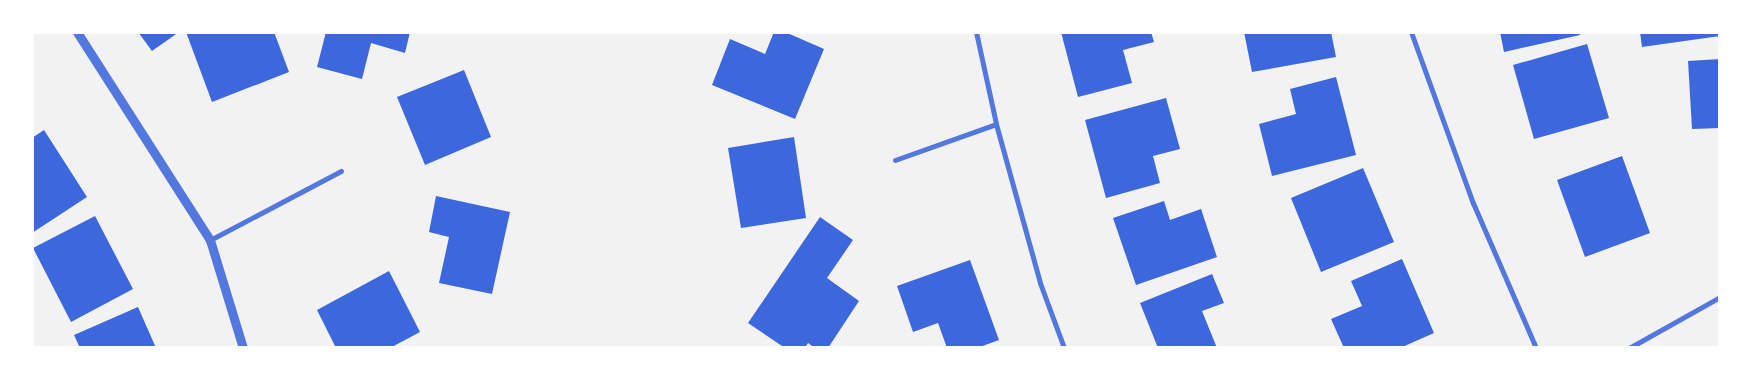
<!DOCTYPE html>
<style>
body{margin:0}
#map{position:relative;width:1752px;height:380px;overflow:hidden;background:#f2f2f2;font-family:Figtree,sans-serif}
div>[style]{position:absolute}
[style*='--x']{left:calc(var(--x)*1px);top:calc(var(--y)*1px);width:calc(var(--w)*1px);rotate:calc(var(--a)*1deg)}
.building>*{inset:0;background:#3d67dc}
.minor>*{height:5px;margin:-2.5px;padding:0 2.5px;transform-origin:2.5px;border-radius:2.5px;background:#5277de}
.tertiary>*{height:9px;margin:-4.5px;padding:0 4.5px;transform-origin:4.5px;border-radius:4.5px;background:#5277de}
span{translate:-50% -50%;white-space:nowrap;text-align:center;line-height:1.15;-webkit-text-stroke:5px #fff;paint-order:stroke}
.frame{position:absolute;inset:0;border:34px solid #fff;pointer-events:none}
</style>
<div id="map">
<div class="building">
<div style="clip-path:polygon(138px 32px,179px 32px,152px 51px)"></div>
<div style="clip-path:polygon(186px 32px,274px 32px,289px 72px,212px 102px)"></div>
<div style="clip-path:polygon(326px 32px,410px 32px,405px 53px,371px 43px,362px 79px,317px 67px)"></div>
<div style="clip-path:polygon(774px 32px,785px 32px,824px 49px,795px 119px,712px 85px,730px 39px,765px 54px)"></div>
<div style="clip-path:polygon(1061px 32px,1151px 32px,1154px 42px,1123px 50px,1132px 83px,1078px 97px)"></div>
<div style="clip-path:polygon(1244px 32px,1331px 32px,1336px 57px,1252px 72px)"></div>
<div style="clip-path:polygon(1500px 32px,1579px 32px,1580px 35px,1504px 52px)"></div>
<div style="clip-path:polygon(1640px 32px,1720px 32px,1720px 36px,1642px 47px)"></div>
<div style="clip-path:polygon(1587px 44px,1609px 118px,1534px 139px,1513px 65px)"></div>
<div style="clip-path:polygon(1720px 59px,1720px 128px,1692px 129px,1688px 61px)"></div>
<div style="clip-path:polygon(464px 70px,491px 137px,425px 165px,397px 97px)"></div>
<div style="clip-path:polygon(1336px 77px,1356px 155px,1272px 176px,1259px 124px,1296px 114px,1290px 89px)"></div>
<div style="clip-path:polygon(1166px 98px,1180px 149px,1153px 156px,1160px 183px,1106px 198px,1085px 120px)"></div>
<div style="clip-path:polygon(44px 130px,87px 197px,32px 233px,32px 138px)"></div>
<div style="clip-path:polygon(794px 137px,806px 218px,741px 228px,728px 148px)"></div>
<div style="clip-path:polygon(1622px 156px,1650px 233px,1585px 257px,1557px 180px)"></div>
<div style="clip-path:polygon(1363px 168px,1394px 242px,1321px 272px,1291px 198px)"></div>
<div style="clip-path:polygon(436px 196px,510px 212px,492px 294px,439px 283px,449px 237px,429px 232px)"></div>
<div style="clip-path:polygon(1164px 201px,1170px 220px,1201px 209px,1217px 257px,1136px 285px,1113px 218px)"></div>
<div style="clip-path:polygon(95px 216px,133px 289px,71px 322px,33px 248px)"></div>
<div style="clip-path:polygon(820px 217px,853px 240px,827px 278px,859px 301px,828px 348px,815px 348px,808px 343px,805px 348px,785px 348px,748px 323px)"></div>
<div style="clip-path:polygon(1402px 259px,1434px 333px,1400px 348px,1344px 348px,1331px 319px,1362px 306px,1351px 281px)"></div>
<div style="clip-path:polygon(970px 260px,999px 340px,977px 348px,947px 348px,938px 323px,913px 332px,897px 286px)"></div>
<div style="clip-path:polygon(389px 271px,420px 332px,390px 348px,336px 348px,317px 310px)"></div>
<div style="clip-path:polygon(1212px 274px,1224px 303px,1202px 311px,1217px 348px,1158px 348px,1140px 303px)"></div>
<div style="clip-path:polygon(138px 307px,156px 348px,80px 348px,74px 335px)"></div>
</div>
<div class="minor">
<div style="--x:976;--y:32;--w:94;--a:77.7"></div>
<div style="--x:996;--y:124;--w:165;--a:74.5"></div>
<div style="--x:1040;--y:283;--w:69;--a:69.7"></div>
<div style="--x:1411;--y:32;--w:182;--a:70.1"></div>
<div style="--x:1473;--y:203;--w:158;--a:66.5"></div>
<div style="--x:895;--y:160;--w:107;--a:-19.6"></div>
<div style="--x:210;--y:240;--w:148;--a:-27.8"></div>
<div style="--x:1629;--y:348;--w:104;--a:-29.3"></div>
</div>
<div class="tertiary">
<div style="--x:77;--y:32;--w:247;--a:57.4"></div>
<div style="--x:210;--y:240;--w:113;--a:73"></div>
</div>
<div class="frame"></div>
</div>
